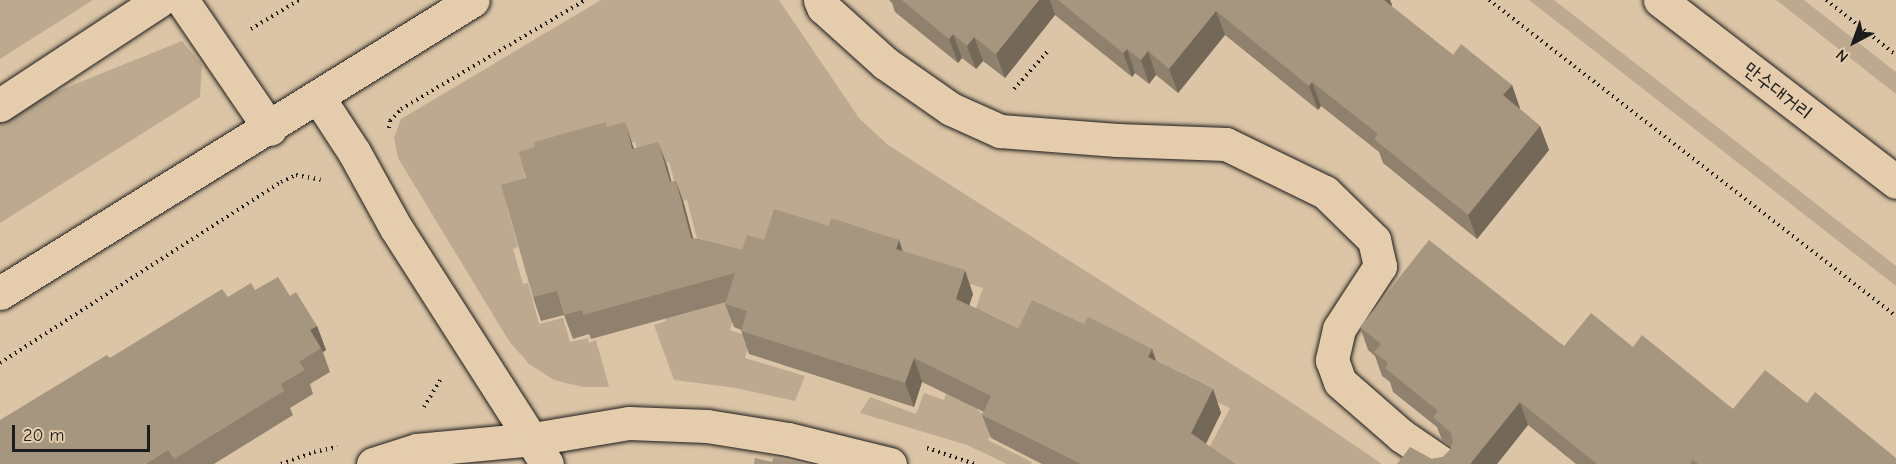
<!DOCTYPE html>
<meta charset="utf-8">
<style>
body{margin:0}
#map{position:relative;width:1896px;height:464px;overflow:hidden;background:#dcc5a6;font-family:"Comic Neue","Poor Story",sans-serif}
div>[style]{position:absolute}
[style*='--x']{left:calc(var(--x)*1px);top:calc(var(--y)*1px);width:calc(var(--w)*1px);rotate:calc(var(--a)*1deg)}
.green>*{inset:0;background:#bca98f}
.path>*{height:4px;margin-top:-2px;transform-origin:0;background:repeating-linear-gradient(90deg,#1c1c1c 0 1.5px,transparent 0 6px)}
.roads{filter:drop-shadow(0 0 2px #1c1c1c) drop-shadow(0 0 2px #1c1c1c)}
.minor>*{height:33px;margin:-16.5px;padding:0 16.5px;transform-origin:16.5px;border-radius:16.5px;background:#e4ccac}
.major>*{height:33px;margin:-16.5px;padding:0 16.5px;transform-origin:16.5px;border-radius:16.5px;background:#e4ccac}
.wall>*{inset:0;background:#8f816d}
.shaded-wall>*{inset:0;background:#746959}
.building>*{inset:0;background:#a6967f}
span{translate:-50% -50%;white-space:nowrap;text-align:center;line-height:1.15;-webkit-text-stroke:4.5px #e4ccac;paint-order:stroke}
.street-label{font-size:20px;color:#1c1c1c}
.north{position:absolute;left:1824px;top:12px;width:60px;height:60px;-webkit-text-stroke:4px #e4ccac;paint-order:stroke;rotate:221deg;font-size:16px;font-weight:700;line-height:24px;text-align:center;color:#1c1c1c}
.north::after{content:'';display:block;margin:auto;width:21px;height:27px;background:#1c1c1c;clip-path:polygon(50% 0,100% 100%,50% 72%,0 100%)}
.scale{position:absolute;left:12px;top:425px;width:138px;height:27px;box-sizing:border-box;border:3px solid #1c1c1c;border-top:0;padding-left:8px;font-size:18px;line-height:21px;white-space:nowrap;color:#1c1c1c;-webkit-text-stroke:4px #e4ccac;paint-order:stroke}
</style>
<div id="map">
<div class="green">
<div style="clip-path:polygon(0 0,93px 0,0 59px)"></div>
<div style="clip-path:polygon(601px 0,779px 0,859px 118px,888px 145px,1288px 400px,1382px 464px,1211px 464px,1208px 450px,1230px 408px,1165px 378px,987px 390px,977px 410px,997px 421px,988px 440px,1032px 462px,1031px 464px,1007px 464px,967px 445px,860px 413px,870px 397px,916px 414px,924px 393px,944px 400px,983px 288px,946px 276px,738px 306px,730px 330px,751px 337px,745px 358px,805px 376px,795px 401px,736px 388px,674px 380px,654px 325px,666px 321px,665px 316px,692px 241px,697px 239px,687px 200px,680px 202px,669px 162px,643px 169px,635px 142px,524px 173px,531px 200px,507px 207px,518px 247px,513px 249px,523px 284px,528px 283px,539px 324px,563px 318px,570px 342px,588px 338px,589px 343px,596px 340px,609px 387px,583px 387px,554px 380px,529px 364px,509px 341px,398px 158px,394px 138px,401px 119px)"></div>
<div style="clip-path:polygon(1529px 0,1554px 0,1896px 266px,1896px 286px)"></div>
<div style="clip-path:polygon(1776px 0,1804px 0,1896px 72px,1896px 94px)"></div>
<div style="clip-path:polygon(182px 41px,202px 65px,200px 97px,0 223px,0 123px,33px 101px)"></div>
</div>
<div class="path">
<div style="--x:1489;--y:0;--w:515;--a:37.83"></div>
<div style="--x:1826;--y:0;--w:89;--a:38.2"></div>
<div style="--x:251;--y:29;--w:56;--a:-31.1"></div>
<div style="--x:1014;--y:89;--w:50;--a:-48.3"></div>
<div style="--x:389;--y:128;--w:7;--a:-82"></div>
<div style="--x:390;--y:121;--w:16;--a:-47"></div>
<div style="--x:401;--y:109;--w:214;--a:-30.6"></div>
<div style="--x:0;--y:363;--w:334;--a:-32.8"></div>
<div style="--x:281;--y:182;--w:17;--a:-25"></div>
<div style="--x:296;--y:175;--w:25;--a:11"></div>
<div style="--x:424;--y:407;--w:35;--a:-59"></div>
<div style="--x:927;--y:448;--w:51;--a:18.4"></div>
<div style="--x:281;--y:464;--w:35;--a:-20"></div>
<div style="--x:314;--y:452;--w:24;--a:-12"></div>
</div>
<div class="roads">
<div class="minor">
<div style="--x:182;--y:0;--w:156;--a:55.7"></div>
<div style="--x:820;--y:0;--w:8;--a:67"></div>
<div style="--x:823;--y:7;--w:84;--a:42.1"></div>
<div style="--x:885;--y:63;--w:80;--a:34.9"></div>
<div style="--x:951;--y:109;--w:54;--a:24.2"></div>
<div style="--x:1000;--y:131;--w:117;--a:4.4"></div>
<div style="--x:1117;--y:140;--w:109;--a:2.1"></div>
<div style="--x:1226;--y:144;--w:110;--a:25.9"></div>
<div style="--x:1325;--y:192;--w:69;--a:44.4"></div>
<div style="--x:1374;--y:240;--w:27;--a:77"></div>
<div style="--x:1380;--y:266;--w:75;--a:123.1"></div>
<div style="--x:1339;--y:329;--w:32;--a:103"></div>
<div style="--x:1332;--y:360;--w:23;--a:70"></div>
<div style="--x:1340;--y:382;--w:82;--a:41.1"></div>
<div style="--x:1402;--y:436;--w:50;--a:34.3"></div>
<div style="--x:318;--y:97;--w:66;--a:56.8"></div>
<div style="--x:354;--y:152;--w:87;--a:61.1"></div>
<div style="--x:396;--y:228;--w:280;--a:57.4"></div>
<div style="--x:0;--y:105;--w:191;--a:-33.3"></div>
<div style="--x:0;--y:293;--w:556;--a:-31.78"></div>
<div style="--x:373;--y:464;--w:46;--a:-17.7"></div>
<div style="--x:417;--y:450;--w:117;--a:-5.4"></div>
<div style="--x:533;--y:439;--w:97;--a:-9.5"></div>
<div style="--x:629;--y:423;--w:78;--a:2.2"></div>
<div style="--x:707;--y:426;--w:82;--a:9.1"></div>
<div style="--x:788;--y:439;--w:105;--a:13.8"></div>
</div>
<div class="major">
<div style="--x:1660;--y:0;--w:298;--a:37.6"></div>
</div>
</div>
<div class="wall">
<div style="clip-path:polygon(889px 0,1390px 0,1392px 5px,1391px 6px,1453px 55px,1512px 85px,1520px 109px,1540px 126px,1549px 150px,1477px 239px,1383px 163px,1379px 152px,1321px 106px,1318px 110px,1225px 35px,1178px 93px,1156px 75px,1149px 84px,1135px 73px,1132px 77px,1055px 15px,1005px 78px,983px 61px,976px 69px,962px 58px,958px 63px,895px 12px,892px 3px)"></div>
<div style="clip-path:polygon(608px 127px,634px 148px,667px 165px,671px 182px,676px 181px,684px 204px,693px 238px,742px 250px,764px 240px,829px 226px,899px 240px,902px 251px,973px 294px,969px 305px,1018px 329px,1084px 324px,1152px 349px,1156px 361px,1213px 389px,1221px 413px,1206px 444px,1235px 464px,1042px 464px,991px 438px,982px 415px,984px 412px,922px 382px,914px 407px,749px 354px,741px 330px,734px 327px,725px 304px,726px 302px,591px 339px,589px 334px,573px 339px,564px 315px,541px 321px,533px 297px,526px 178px,535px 147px)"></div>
<div style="clip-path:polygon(255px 290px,290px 296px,317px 326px,326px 350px,323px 352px,330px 372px,310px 384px,313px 394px,290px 408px,293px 415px,214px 464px,0 464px,110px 358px,228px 297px)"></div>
<div style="clip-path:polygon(1360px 327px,1564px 346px,1633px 347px,1733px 409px,1807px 403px,1896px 464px,1576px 464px,1528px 425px,1497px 464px,1432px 459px,1443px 457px,1450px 450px,1451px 448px,1442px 440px,1437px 427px,1393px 392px,1390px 382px,1382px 376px,1375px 356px,1368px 350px)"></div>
</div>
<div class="shaded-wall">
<div style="clip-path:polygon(1039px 0,1050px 0,1055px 15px,1005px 78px,996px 54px)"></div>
<div style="clip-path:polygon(1377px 0,1390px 0,1392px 5px,1383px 16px)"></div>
<div style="clip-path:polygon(1216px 11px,1225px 35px,1178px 93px,1169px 69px)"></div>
<div style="clip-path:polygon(953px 34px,962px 58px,958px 63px,949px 39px)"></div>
<div style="clip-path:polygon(974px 37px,983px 61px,976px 69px,967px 46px)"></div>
<div style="clip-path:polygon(1127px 49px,1135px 73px,1132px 77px,1123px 53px)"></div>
<div style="clip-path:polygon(1148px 51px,1156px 75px,1149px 84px,1141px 60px)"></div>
<div style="clip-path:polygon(1312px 82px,1321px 106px,1318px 110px,1309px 86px)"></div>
<div style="clip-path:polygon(1512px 85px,1520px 108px,1512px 119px,1503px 95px)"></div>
<div style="clip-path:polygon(625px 122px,633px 146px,641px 172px,632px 149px)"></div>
<div style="clip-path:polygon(1540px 126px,1549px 150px,1477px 239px,1468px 215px)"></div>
<div style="clip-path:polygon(658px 142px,667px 165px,678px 206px,670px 182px)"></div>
<div style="clip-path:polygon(676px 181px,684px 204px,699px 261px,691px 238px)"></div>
<div style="clip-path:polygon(899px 240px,907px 264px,896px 249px)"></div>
<div style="clip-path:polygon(965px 270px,973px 294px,964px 322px,956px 299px)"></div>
<div style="clip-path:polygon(317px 326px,326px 350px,323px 352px,310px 330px)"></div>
<div style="clip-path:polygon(1152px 349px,1160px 373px,1148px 357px)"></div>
<div style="clip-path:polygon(914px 358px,922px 382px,914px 407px,905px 383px)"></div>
<div style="clip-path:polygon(1213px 389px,1221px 413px,1199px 457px,1191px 433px)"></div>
<div style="clip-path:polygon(1520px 402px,1528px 425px,1497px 464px,1470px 464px)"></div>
</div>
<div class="building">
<div style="clip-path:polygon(902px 0,1039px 0,996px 54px,974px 37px,967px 46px,953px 34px,949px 39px)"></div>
<div style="clip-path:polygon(1058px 0,1384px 0,1453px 55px,1461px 44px,1512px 85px,1503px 95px,1540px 126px,1468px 215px,1374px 139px,1378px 134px,1312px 82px,1309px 86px,1216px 11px,1169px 69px,1148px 51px,1141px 60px,1127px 49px,1123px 53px)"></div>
<div style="clip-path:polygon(606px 122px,607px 127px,625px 122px,632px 149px,658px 142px,670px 182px,676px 181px,691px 238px,742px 250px,747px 235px,764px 240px,774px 209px,829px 226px,831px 218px,899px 240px,896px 249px,965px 270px,956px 299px,1018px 329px,1032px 300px,1084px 324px,1088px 317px,1152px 349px,1148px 357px,1213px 389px,1191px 433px,1235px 464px,1081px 464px,982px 415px,991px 396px,914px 358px,905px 383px,741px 331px,747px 311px,725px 304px,735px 273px,583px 315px,582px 310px,564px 315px,557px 291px,533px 297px,501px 185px,526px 178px,519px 152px,535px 147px,534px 142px)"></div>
<div style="clip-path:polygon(1429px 240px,1564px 346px,1591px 313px,1633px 347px,1642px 335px,1733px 409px,1765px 370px,1807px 403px,1815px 392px,1896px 458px,1896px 464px,1698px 464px,1693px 460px,1690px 464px,1597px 464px,1520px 402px,1470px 464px,1397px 464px,1410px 447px,1432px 459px,1443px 457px,1450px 450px,1453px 441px,1451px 433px,1433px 417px,1438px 411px,1385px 368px,1388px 363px,1374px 352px,1381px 344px,1360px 327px)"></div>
<div style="clip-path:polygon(278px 277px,290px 296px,296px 292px,317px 326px,310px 330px,321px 348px,299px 362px,305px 370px,281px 384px,284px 391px,174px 459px,168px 450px,146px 464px,0 464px,0 420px,107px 355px,110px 358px,222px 289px,228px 297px,251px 283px,255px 290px)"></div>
<div style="clip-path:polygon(774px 457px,807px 464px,754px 464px,755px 458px,772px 462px)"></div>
</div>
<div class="street-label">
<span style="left:1778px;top:91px;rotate:38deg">만수대거리</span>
</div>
<div class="north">N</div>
<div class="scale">20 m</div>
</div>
